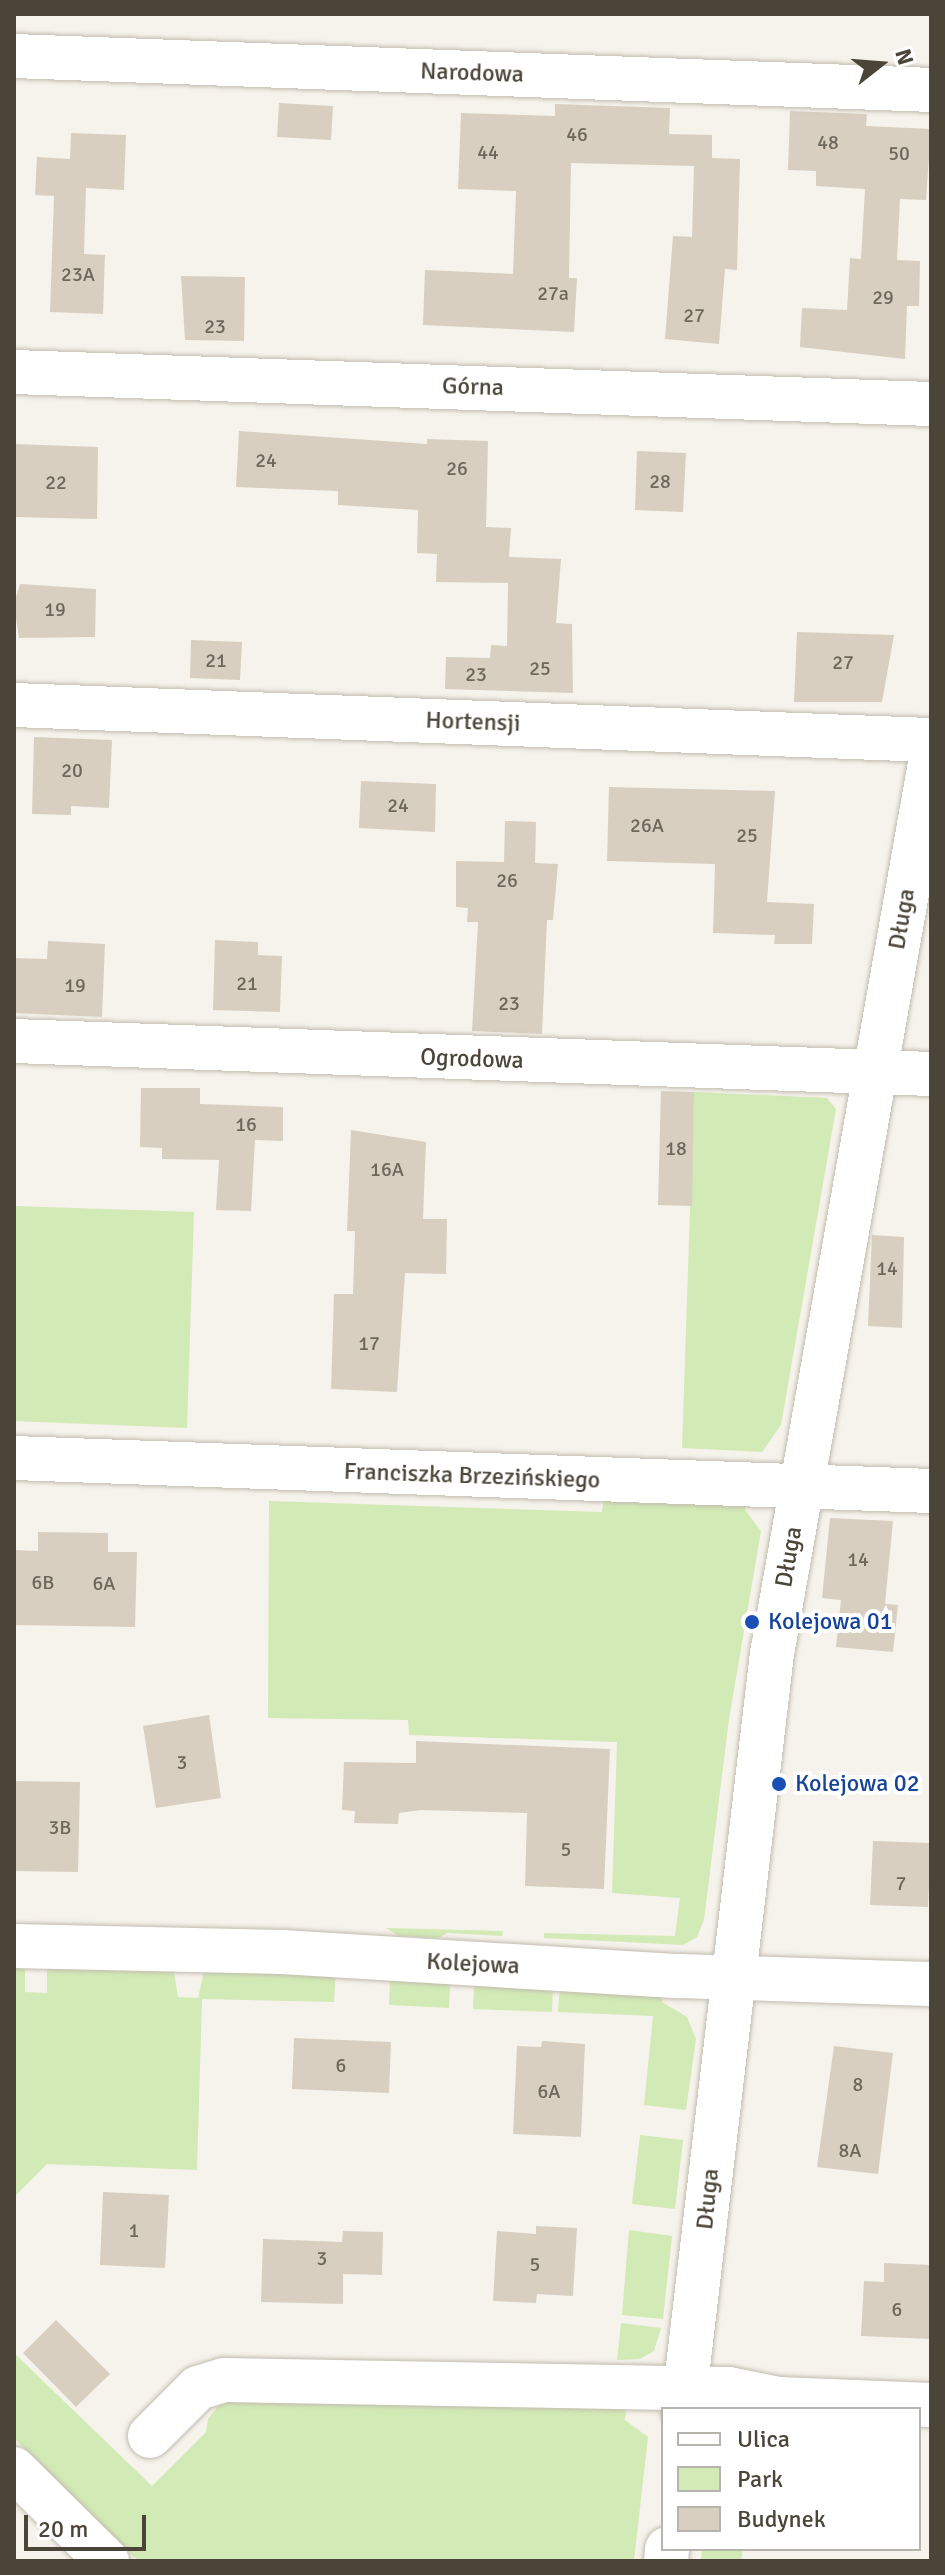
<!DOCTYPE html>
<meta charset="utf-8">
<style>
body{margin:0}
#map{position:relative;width:945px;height:2575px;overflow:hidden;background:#f6f3ec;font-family:Signika,sans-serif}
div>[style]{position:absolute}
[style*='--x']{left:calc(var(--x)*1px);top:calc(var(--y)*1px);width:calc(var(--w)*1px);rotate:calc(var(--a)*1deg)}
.green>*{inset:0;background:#d2eab5}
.building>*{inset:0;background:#d8cfc1}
.roads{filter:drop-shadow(0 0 2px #c2bbae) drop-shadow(0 0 2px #c2bbae)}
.minor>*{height:44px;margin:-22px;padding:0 22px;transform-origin:22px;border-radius:22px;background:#fff}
.tertiary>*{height:44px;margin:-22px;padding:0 22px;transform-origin:22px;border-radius:22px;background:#fff}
.dots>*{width:22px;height:22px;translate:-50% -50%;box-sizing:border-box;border:4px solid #fff;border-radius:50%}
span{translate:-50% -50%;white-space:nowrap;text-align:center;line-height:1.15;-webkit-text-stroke:8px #fff;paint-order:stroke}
.number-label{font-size:20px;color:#6e675b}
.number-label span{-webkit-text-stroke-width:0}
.street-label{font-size:24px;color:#4b4439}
.transit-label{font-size:24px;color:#164399}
.left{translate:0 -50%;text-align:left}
.frame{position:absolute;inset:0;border:16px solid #4b4439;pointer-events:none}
.legend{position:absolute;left:661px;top:2407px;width:260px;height:144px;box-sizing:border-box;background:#fff;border:2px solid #b7b4b0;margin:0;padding:10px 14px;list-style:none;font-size:24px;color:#4b4439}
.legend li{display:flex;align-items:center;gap:16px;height:40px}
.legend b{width:40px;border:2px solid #b7b4b0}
.north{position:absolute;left:841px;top:24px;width:80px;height:80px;-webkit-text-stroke:6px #fff;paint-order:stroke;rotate:73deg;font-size:22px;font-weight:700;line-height:32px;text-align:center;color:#4b4439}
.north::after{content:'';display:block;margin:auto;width:28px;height:36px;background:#4b4439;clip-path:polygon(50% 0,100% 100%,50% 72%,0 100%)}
.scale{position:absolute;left:24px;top:2515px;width:122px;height:36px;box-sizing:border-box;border:4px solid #4b4439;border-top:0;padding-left:10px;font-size:24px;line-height:28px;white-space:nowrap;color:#4b4439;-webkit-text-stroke:6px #fff;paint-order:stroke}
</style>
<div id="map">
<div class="green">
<div style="clip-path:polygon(694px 1092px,827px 1098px,836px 1109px,781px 1425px,762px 1452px,682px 1448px)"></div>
<div style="clip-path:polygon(14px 1206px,194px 1212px,187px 1428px,14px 1421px)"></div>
<div style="clip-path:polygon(604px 1496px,746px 1502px,745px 1510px,761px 1531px,729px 1719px,704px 1920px,697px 1937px,683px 1945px,544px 1938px,544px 1933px,675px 1936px,680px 1898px,612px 1893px,617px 1742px,409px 1735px,408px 1720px,268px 1718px,269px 1501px,602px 1512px)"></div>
<div style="clip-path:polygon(386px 1928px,503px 1931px,502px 1936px,447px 1933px,439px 1938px,399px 1936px)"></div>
<div style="clip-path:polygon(173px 1966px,178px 1997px,198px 1998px,205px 1967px,336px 1970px,334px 2002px,202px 1999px,197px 2170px,47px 2164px,14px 2197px,15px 1968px,25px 1968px,25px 1992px,47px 1993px,47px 1968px)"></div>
<div style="clip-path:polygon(390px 1981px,450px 1984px,449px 2008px,389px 2005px)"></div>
<div style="clip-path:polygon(553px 1983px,552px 2012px,473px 2009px,474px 1985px)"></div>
<div style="clip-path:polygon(560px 1984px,662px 1989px,662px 2002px,687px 2017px,696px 2039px,686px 2110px,644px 2105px,653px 2016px,558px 2012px)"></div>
<div style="clip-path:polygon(640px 2135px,683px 2140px,675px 2209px,632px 2204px)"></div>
<div style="clip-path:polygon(629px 2230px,672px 2236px,663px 2319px,622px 2315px)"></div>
<div style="clip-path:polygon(621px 2323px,661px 2328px,654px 2351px,640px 2359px,617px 2360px)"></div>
<div style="clip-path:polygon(14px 2353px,152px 2486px,206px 2432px,208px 2419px,222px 2401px,626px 2408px,625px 2420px,648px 2437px,634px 2561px,138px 2561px,14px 2438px)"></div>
<div style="clip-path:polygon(702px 2549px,743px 2549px,741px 2561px,701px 2561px)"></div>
</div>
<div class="building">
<div style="clip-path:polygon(279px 103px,333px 106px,331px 140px,277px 137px)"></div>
<div style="clip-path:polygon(555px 104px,670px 108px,669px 134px,712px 135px,712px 158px,740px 159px,737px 270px,725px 269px,719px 344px,665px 339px,673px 236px,692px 237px,694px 166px,571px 163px,569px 278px,577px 278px,574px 332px,423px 325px,425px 270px,513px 274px,516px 191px,458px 189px,461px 113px,555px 116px)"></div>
<div style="clip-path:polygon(790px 111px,867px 114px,866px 126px,931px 129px,926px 200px,900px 199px,897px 260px,920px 261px,919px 306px,907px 306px,905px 359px,800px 347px,802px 308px,847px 310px,850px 258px,861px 259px,865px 189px,816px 186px,816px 171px,788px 170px)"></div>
<div style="clip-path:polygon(71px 133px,126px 135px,124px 190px,86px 188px,84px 254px,105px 255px,103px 314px,50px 312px,54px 196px,35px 195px,37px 157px,70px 159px)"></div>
<div style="clip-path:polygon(181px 276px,245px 277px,244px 341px,185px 340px)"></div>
<div style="clip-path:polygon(239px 431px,427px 444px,427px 439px,488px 441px,486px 527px,511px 528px,509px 557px,561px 559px,556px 623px,572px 624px,573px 693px,445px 689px,446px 657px,490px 658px,491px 645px,507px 646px,508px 583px,436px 582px,437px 554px,417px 553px,418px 510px,338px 505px,338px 491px,236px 487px)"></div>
<div style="clip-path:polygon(14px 444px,98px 447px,97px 519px,14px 517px)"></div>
<div style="clip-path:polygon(637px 451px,686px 453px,683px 512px,635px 510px)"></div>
<div style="clip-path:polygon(20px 584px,96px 589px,95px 637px,19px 638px,14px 604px)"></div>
<div style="clip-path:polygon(797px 632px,894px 635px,882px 702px,794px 702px)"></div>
<div style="clip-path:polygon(191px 640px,242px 642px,240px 680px,190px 678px)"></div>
<div style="clip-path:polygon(34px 737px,112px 740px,109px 808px,71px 806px,71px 815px,32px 814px)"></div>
<div style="clip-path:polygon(361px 781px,436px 784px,435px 832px,359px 828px)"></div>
<div style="clip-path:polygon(609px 787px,775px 791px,767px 902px,814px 904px,812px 944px,774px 944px,775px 935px,713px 933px,715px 864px,607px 861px)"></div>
<div style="clip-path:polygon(505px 821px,536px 822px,535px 863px,558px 864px,553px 920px,547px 920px,542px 1034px,472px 1031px,478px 922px,467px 922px,468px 908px,456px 907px,456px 861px,504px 862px)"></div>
<div style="clip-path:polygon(215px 940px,258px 942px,258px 955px,282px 956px,280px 1012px,213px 1010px)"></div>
<div style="clip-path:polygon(48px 941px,105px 944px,102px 1017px,14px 1013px,14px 958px,47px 959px)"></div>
<div style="clip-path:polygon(141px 1088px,200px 1088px,200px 1104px,283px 1107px,283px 1141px,255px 1140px,251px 1211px,216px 1210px,219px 1160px,162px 1159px,162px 1148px,140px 1147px)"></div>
<div style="clip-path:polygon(661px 1091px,694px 1092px,692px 1206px,658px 1205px)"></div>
<div style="clip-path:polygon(351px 1130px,426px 1142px,423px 1219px,447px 1219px,446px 1274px,405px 1273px,397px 1392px,331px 1389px,334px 1294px,353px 1294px,355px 1231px,347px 1231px)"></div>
<div style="clip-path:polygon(872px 1235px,904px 1237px,902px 1328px,868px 1326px)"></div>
<div style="clip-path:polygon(830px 1518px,893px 1521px,885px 1604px,898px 1605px,893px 1652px,836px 1647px,841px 1600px,822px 1598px)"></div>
<div style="clip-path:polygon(38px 1532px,108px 1533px,108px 1552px,137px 1552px,135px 1627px,14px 1625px,14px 1550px,38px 1551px)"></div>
<div style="clip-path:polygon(209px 1715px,221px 1798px,156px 1808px,143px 1726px)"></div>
<div style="clip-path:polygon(416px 1741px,610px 1749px,604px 1889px,525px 1886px,527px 1813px,421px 1810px,399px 1813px,398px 1824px,354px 1823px,355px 1811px,342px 1810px,344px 1762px,416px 1763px)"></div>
<div style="clip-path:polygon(14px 1781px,80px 1782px,78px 1872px,14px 1871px)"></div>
<div style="clip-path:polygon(873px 1841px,931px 1843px,928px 1907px,870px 1905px)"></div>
<div style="clip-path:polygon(294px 2038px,391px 2042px,389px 2093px,292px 2089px)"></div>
<div style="clip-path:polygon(542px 2041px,585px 2044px,581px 2137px,513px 2134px,517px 2046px,541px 2047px)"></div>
<div style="clip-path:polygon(834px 2046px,893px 2053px,878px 2174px,817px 2167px)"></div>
<div style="clip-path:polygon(103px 2192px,169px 2195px,165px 2268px,100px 2265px)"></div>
<div style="clip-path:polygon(536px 2226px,577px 2228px,573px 2296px,537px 2294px,536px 2303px,493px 2301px,497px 2231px,536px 2234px)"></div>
<div style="clip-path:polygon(343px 2231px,383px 2232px,382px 2275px,343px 2274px,343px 2304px,261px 2302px,263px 2239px,342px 2242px)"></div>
<div style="clip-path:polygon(884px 2263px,931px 2265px,931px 2339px,861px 2336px,864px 2281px,884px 2282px)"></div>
<div style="clip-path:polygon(56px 2320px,110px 2374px,76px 2407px,23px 2353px)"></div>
</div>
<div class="roads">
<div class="minor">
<div style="--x:14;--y:56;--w:918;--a:2.12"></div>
<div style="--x:14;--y:372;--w:918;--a:2"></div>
<div style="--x:14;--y:705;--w:918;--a:2.19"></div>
<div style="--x:14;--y:1041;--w:918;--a:2.06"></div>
<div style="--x:14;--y:1458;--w:918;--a:2.06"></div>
<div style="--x:14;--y:1946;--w:268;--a:1.3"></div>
<div style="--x:282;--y:1952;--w:397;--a:3.5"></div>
<div style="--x:678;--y:1976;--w:253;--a:1.8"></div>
<div style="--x:150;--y:2436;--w:68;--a:-45"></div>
<div style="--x:198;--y:2388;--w:27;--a:-17"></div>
<div style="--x:224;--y:2380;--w:505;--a:1.02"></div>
<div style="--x:729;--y:2389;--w:51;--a:11.3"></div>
<div style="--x:779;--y:2399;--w:152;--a:2.3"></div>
</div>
<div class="tertiary">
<div style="--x:683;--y:2409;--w:760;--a:-83.28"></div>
<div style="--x:772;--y:1654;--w:910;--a:-79.94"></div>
<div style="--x:14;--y:2469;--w:131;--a:44.7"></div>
<div style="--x:666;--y:2561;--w:12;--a:-85"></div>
</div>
</div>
<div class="dots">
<div style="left:752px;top:1622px;background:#1a4fb4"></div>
<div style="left:779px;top:1784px;background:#1a4fb4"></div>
</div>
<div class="number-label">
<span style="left:577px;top:134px">46</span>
<span style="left:828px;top:142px">48</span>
<span style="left:488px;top:152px">44</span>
<span style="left:899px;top:153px">50</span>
<span style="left:78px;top:274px">23A</span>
<span style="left:553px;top:293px">27a</span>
<span style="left:883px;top:297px">29</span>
<span style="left:694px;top:315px">27</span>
<span style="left:215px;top:326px">23</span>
<span style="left:266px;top:460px">24</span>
<span style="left:457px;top:468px">26</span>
<span style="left:660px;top:481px">28</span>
<span style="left:56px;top:482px">22</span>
<span style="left:55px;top:609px">19</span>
<span style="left:216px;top:660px">21</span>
<span style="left:843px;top:662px">27</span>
<span style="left:540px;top:668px">25</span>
<span style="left:476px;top:674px">23</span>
<span style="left:72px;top:770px">20</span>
<span style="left:398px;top:805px">24</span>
<span style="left:647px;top:825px">26A</span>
<span style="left:747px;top:835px">25</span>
<span style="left:507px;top:880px">26</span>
<span style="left:247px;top:983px">21</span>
<span style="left:75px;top:985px">19</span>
<span style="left:509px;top:1003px">23</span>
<span style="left:246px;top:1124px">16</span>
<span style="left:676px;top:1148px">18</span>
<span style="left:387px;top:1169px">16A</span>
<span style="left:887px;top:1268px">14</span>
<span style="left:369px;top:1343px">17</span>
<span style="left:858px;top:1559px">14</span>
<span style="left:43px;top:1582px">6B</span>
<span style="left:104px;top:1583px">6A</span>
<span style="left:182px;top:1762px">3</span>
<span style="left:60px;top:1827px">3B</span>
<span style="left:566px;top:1849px">5</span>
<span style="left:901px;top:1883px">7</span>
<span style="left:341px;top:2065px">6</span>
<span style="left:858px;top:2084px">8</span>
<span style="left:549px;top:2091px">6A</span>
<span style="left:850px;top:2150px">8A</span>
<span style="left:134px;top:2230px">1</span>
<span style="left:322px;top:2258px">3</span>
<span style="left:535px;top:2264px">5</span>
<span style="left:897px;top:2309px">6</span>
</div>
<div class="street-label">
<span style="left:472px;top:73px;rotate:2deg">Narodowa</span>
<span style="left:473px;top:387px;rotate:2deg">Górna</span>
<span style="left:473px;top:722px;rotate:2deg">Hortensji</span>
<span style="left:902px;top:919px;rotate:-80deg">Długa</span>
<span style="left:472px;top:1059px;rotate:2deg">Ogrodowa</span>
<span style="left:472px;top:1476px;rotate:2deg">Franciszka Brzezińskiego</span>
<span style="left:789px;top:1557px;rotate:-80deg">Długa</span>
<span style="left:473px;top:1964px;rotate:3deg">Kolejowa</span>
<span style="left:708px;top:2199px;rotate:-84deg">Długa</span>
</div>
<div class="transit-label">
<span class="left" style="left:768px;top:1622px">Kolejowa 01</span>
<span class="left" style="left:795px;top:1784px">Kolejowa 02</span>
</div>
<div class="frame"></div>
<ul class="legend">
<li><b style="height:10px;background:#fff"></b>Ulica</li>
<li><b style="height:22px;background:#d2eab5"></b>Park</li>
<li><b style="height:22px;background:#d8cfc1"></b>Budynek</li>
</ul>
<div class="north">N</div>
<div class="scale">20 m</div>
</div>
